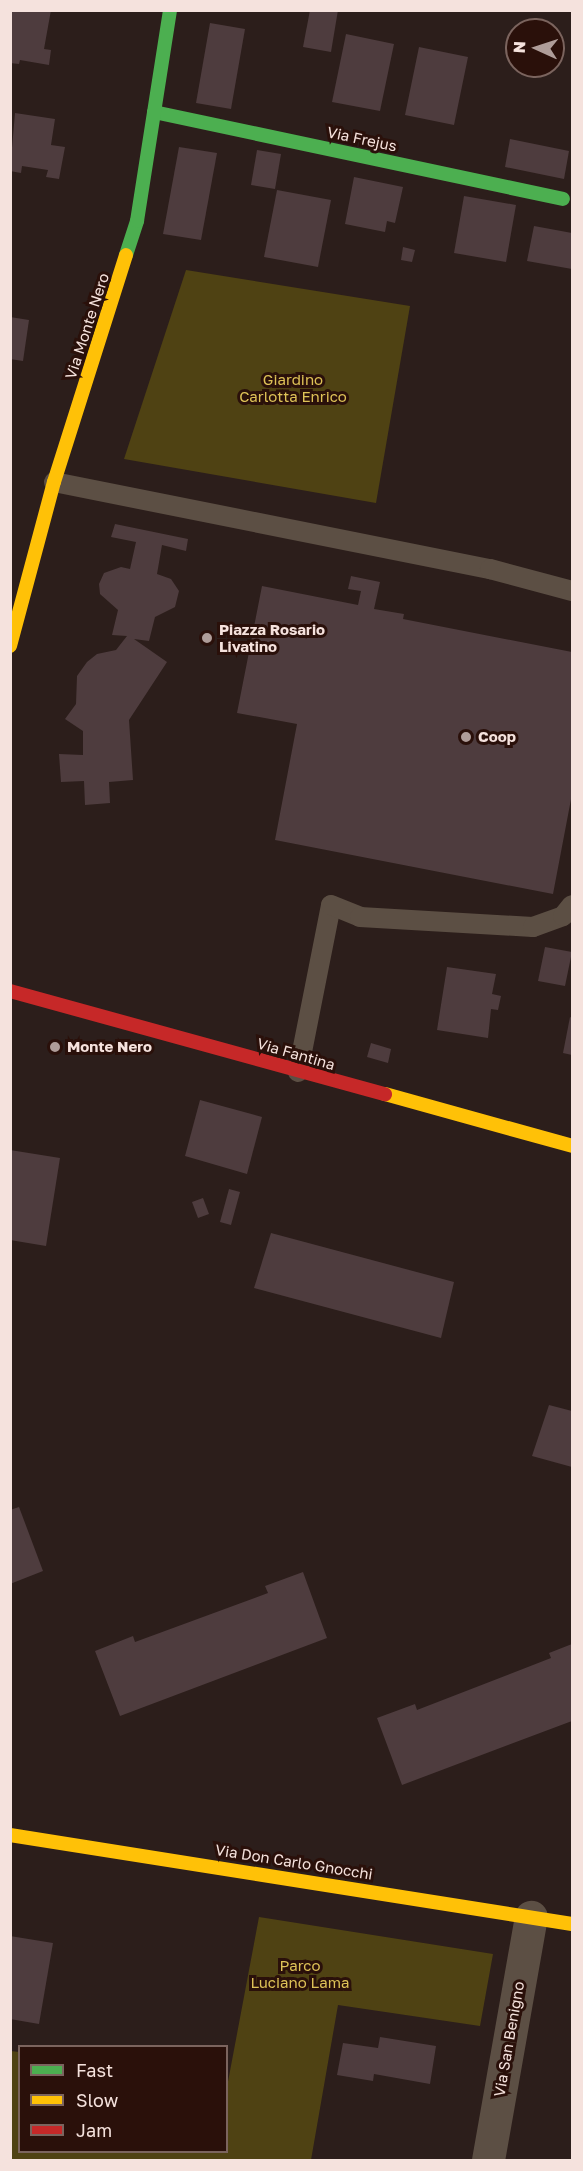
<!DOCTYPE html>
<style>
body{margin:0}
#map{position:relative;width:583px;height:2171px;overflow:hidden;background:#2c1e1b;font-family:"Golos Text",sans-serif}
div>[style]{position:absolute}
[style*='--x']{left:calc(var(--x)*1px);top:calc(var(--y)*1px);width:calc(var(--w)*1px);rotate:calc(var(--a)*1deg)}
.green>*{inset:0;background:#4f4213}
.building>*{inset:0;background:#4e3c3e}
.lane>*{height:20px;margin:-10px;padding:0 10px;transform-origin:10px;border-radius:10px;background:#5c4f44}
.street>*{height:33px;margin:-16.5px;padding:0 16.5px;transform-origin:16.5px;border-radius:16.5px;background:#5c4f44}
.fast>*{height:14px;margin:-7px;padding:0 7px;transform-origin:7px;border-radius:7px;background:#4caf50}
.slow>*{height:14px;margin:-7px;padding:0 7px;transform-origin:7px;border-radius:7px;background:#ffc107}
.jam>*{height:14px;margin:-7px;padding:0 7px;transform-origin:7px;border-radius:7px;background:#c62828}
.dots>*{width:16px;height:16px;translate:-50% -50%;box-sizing:border-box;border:3px solid #2a100a;border-radius:50%}
span{translate:-50% -50%;white-space:nowrap;text-align:center;line-height:1.15;-webkit-text-stroke:6px #2a100a;paint-order:stroke}
.street-label{font-size:15px;color:#f5e2dd}
.park-label{font-size:15px;color:#dec257}
.poi-label{font-size:15px;color:#f5e2dd;font-weight:700}
.left{translate:0 -50%;text-align:left}
.frame{position:absolute;inset:0;border:12px solid #f5e2dd;pointer-events:none}
.legend{position:absolute;left:18px;top:2045px;width:210px;height:108px;box-sizing:border-box;background:#2a100a;border:2px solid #7b645e;margin:0;padding:8px 10px;list-style:none;font-size:18px;color:#f5e2dd}
.legend li{display:flex;align-items:center;gap:12px;height:30px}
.legend b{width:30px;border:2px solid #7b645e}
.north{position:absolute;left:505px;top:18px;width:60px;height:60px;box-sizing:border-box;background:#2a100a;border:2px solid #7b645e;border-radius:50%;rotate:273deg;font-size:16px;font-weight:700;line-height:24px;text-align:center;color:#f5e2dd}
.north::after{content:'';display:block;margin:auto;width:21px;height:27px;background:#af9d99;clip-path:polygon(50% 0,100% 100%,50% 72%,0 100%)}
</style>
<div id="map">
<div class="green">
<div style="clip-path:polygon(186px 270px,410px 306px,376px 503px,124px 459px)"></div>
<div style="clip-path:polygon(259px 1917px,493px 1954px,480px 2026px,338px 2005px,311px 2160px,11px 2160px,11px 2051px,19px 2052px,20px 2152px,226px 2152px,227px 2087px)"></div>
</div>
<div class="building">
<div style="clip-path:polygon(10px 10px,51px 10px,44px 49px,51px 50px,49px 65px,20px 60px,19px 64px,10px 63px)"></div>
<div style="clip-path:polygon(310px 10px,338px 10px,331px 52px,303px 47px)"></div>
<div style="clip-path:polygon(210px 23px,245px 29px,231px 109px,196px 103px)"></div>
<div style="clip-path:polygon(346px 34px,394px 44px,380px 111px,332px 102px)"></div>
<div style="clip-path:polygon(419px 47px,468px 57px,454px 125px,405px 115px)"></div>
<div style="clip-path:polygon(15px 113px,55px 119px,51px 145px,65px 147px,59px 179px,46px 177px,48px 170px,22px 166px,21px 173px,10px 171px)"></div>
<div style="clip-path:polygon(510px 139px,569px 151px,564px 179px,505px 167px)"></div>
<div style="clip-path:polygon(179px 147px,217px 153px,201px 240px,163px 234px)"></div>
<div style="clip-path:polygon(257px 150px,281px 154px,275px 189px,251px 185px)"></div>
<div style="clip-path:polygon(354px 177px,403px 187px,395px 223px,387px 221px,385px 232px,345px 224px)"></div>
<div style="clip-path:polygon(277px 190px,331px 200px,318px 267px,264px 257px)"></div>
<div style="clip-path:polygon(464px 196px,516px 205px,506px 262px,454px 253px)"></div>
<div style="clip-path:polygon(534px 226px,572px 233px,572px 269px,527px 261px)"></div>
<div style="clip-path:polygon(403px 247px,415px 250px,412px 262px,401px 260px)"></div>
<div style="clip-path:polygon(10px 317px,29px 320px,23px 361px,10px 359px)"></div>
<div style="clip-path:polygon(115px 524px,188px 539px,186px 551px,162px 545px,157px 574px,171px 579px,179px 591px,175px 607px,155px 617px,149px 641px,134px 639px,167px 662px,129px 720px,133px 780px,109px 782px,110px 803px,85px 805px,84px 781px,61px 782px,59px 754px,83px 755px,83px 731px,65px 719px,76px 704px,77px 676px,87px 662px,97px 654px,116px 650px,127px 636px,112px 635px,118px 610px,100px 594px,99px 584px,104px 573px,121px 567px,130px 569px,136px 542px,111px 537px)"></div>
<div style="clip-path:polygon(351px 576px,380px 582px,374px 609px,404px 614px,403px 619px,572px 652px,572px 794px,553px 894px,275px 840px,297px 724px,237px 713px,262px 586px,358px 605px,361px 591px,348px 589px)"></div>
<div style="clip-path:polygon(545px 947px,572px 952px,565px 986px,538px 981px)"></div>
<div style="clip-path:polygon(447px 967px,496px 974px,492px 994px,501px 996px,498px 1010px,491px 1009px,488px 1038px,437px 1030px)"></div>
<div style="clip-path:polygon(570px 1017px,572px 1018px,572px 1055px,563px 1053px)"></div>
<div style="clip-path:polygon(371px 1043px,391px 1049px,388px 1063px,367px 1057px)"></div>
<div style="clip-path:polygon(200px 1100px,262px 1117px,247px 1174px,185px 1156px)"></div>
<div style="clip-path:polygon(10px 1150px,60px 1158px,46px 1246px,10px 1240px)"></div>
<div style="clip-path:polygon(229px 1189px,240px 1192px,231px 1225px,220px 1222px)"></div>
<div style="clip-path:polygon(203px 1198px,209px 1214px,198px 1218px,192px 1202px)"></div>
<div style="clip-path:polygon(271px 1233px,454px 1282px,441px 1338px,254px 1288px)"></div>
<div style="clip-path:polygon(549px 1405px,572px 1411px,572px 1467px,532px 1456px)"></div>
<div style="clip-path:polygon(19px 1507px,43px 1571px,10px 1584px,10px 1510px)"></div>
<div style="clip-path:polygon(303px 1572px,327px 1638px,120px 1716px,95px 1651px,133px 1636px,135px 1642px,268px 1593px,265px 1586px)"></div>
<div style="clip-path:polygon(572px 1644px,572px 1721px,402px 1785px,377px 1718px,415px 1704px,417px 1710px,551px 1658px,549px 1653px)"></div>
<div style="clip-path:polygon(10px 1936px,53px 1943px,39px 2024px,10px 2019px)"></div>
<div style="clip-path:polygon(380px 2037px,436px 2046px,430px 2084px,374px 2074px,373px 2081px,337px 2075px,343px 2043px,378px 2048px)"></div>
</div>
<div class="lane">
<div style="--x:54;--y:482;--w:445;--a:11.3"></div>
<div style="--x:490;--y:569;--w:85;--a:15"></div>
<div style="--x:298;--y:1072;--w:170;--a:-78.8"></div>
<div style="--x:331;--y:905;--w:31;--a:22"></div>
<div style="--x:360;--y:917;--w:173;--a:3.3"></div>
<div style="--x:533;--y:927;--w:32;--a:-20"></div>
<div style="--x:563;--y:916;--w:14;--a:-51"></div>
</div>
<div class="street">
<div style="--x:488;--y:2160;--w:247;--a:-80"></div>
</div>
<div class="fast">
<div style="--x:154;--y:112;--w:418;--a:12"></div>
<div style="--x:126;--y:255;--w:36;--a:-72"></div>
<div style="--x:137;--y:221;--w:214;--a:-81.1"></div>
</div>
<div class="slow">
<div style="--x:10;--y:646;--w:170;--a:-75"></div>
<div style="--x:54;--y:482;--w:238;--a:-72.4"></div>
<div style="--x:385;--y:1094;--w:194;--a:15.5"></div>
<div style="--x:10;--y:1835;--w:569;--a:9"></div>
</div>
<div class="jam">
<div style="--x:10;--y:991;--w:389;--a:15.4"></div>
</div>
<div class="dots">
<div style="left:207px;top:638px;background:#af9d99"></div>
<div style="left:466px;top:737px;background:#af9d99"></div>
<div style="left:55px;top:1047px;background:#af9d99"></div>
</div>
<div class="street-label">
<span style="left:362px;top:139px;rotate:12deg">Via Frejus</span>
<span style="left:87px;top:326px;rotate:-72deg">Via Monte Nero</span>
<span style="left:296px;top:1054px;rotate:16deg">Via Fantina</span>
<span style="left:294px;top:1862px;rotate:9deg">Via Don Carlo Gnocchi</span>
<span style="left:509px;top:2039px;rotate:-80deg">Via San Benigno</span>
</div>
<div class="park-label">
<span style="left:293px;top:388px">Giardino<br>Carlotta Enrico</span>
<span style="left:300px;top:1974px">Parco<br>Luciano Lama</span>
</div>
<div class="poi-label">
<span class="left" style="left:219px;top:638px">Piazza Rosario<br>Livatino</span>
<span class="left" style="left:478px;top:737px">Coop</span>
<span class="left" style="left:67px;top:1047px">Monte Nero</span>
</div>
<div class="frame"></div>
<ul class="legend">
<li><b style="height:8px;background:#4caf50"></b>Fast</li>
<li><b style="height:8px;background:#ffc107"></b>Slow</li>
<li><b style="height:8px;background:#c62828"></b>Jam</li>
</ul>
<div class="north">N</div>
</div>
